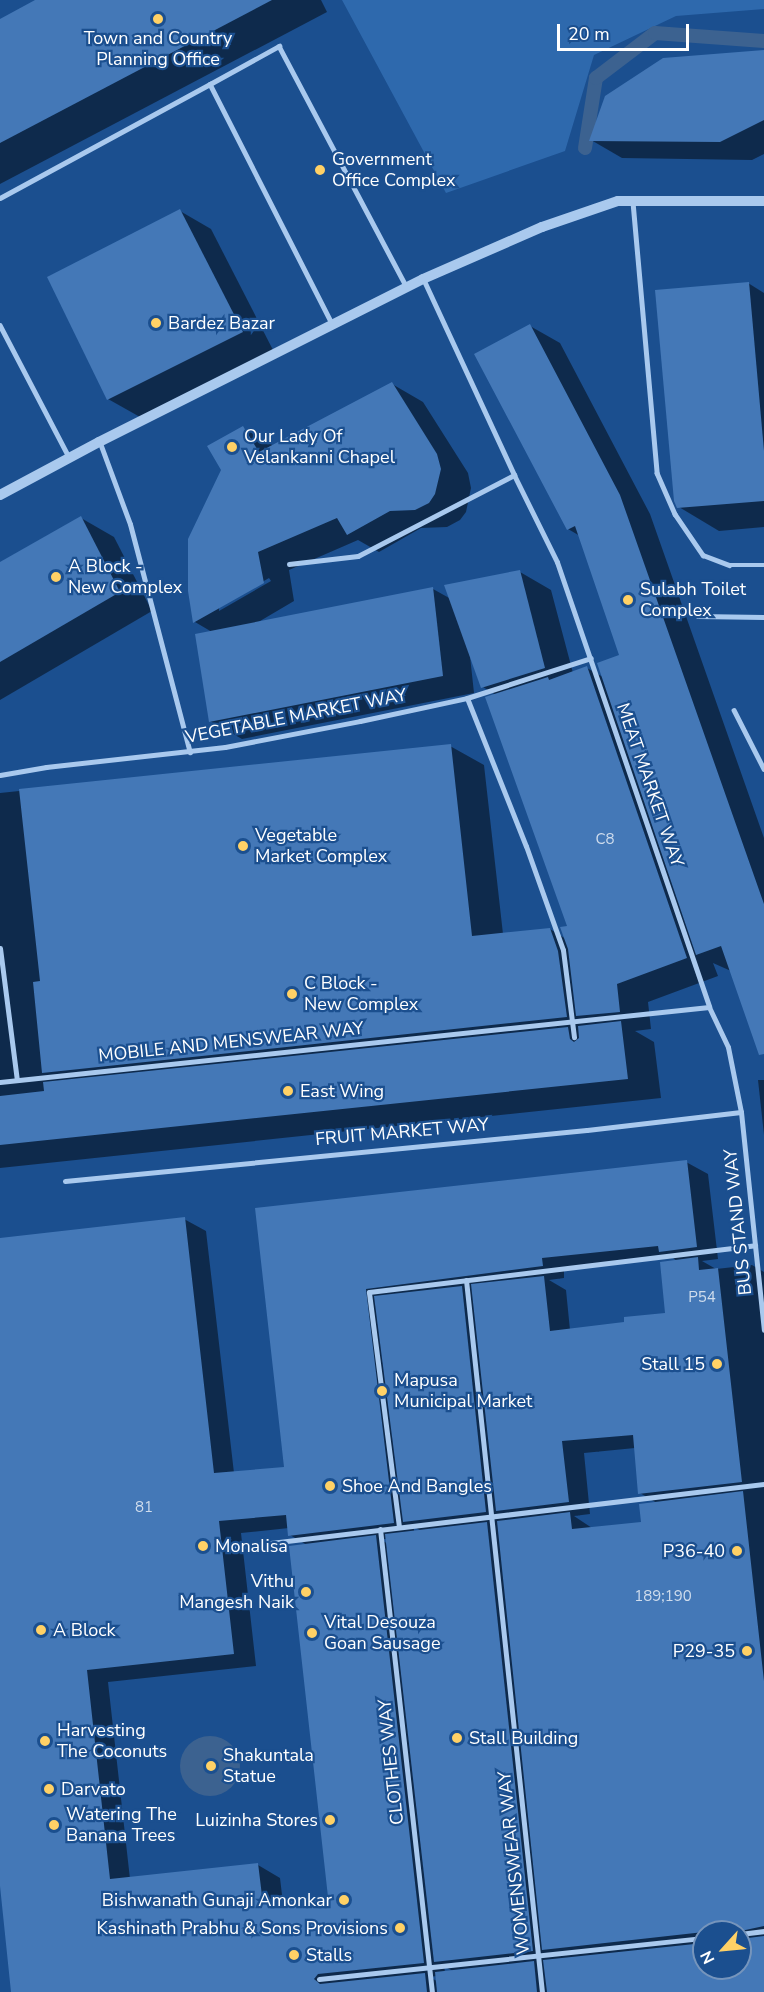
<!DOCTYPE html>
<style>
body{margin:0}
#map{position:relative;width:764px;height:1992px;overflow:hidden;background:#1b4f8f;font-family:"Nunito Sans",sans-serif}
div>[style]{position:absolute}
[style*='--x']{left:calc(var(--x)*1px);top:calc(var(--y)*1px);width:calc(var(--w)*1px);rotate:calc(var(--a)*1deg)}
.green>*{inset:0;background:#2e69ad}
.water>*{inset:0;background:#3c6290}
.round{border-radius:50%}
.shadow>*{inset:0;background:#0007}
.stream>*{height:14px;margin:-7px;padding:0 7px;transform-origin:7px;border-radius:7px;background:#3c6290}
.building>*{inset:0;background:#4478b7}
.service>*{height:4.5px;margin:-2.25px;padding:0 2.25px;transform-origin:2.25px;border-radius:2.25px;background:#a9c9ee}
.pedestrian>*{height:5px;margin:-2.5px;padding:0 2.5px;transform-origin:2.5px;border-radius:2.5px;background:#a9c9ee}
.tertiary>*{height:10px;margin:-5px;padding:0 5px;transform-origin:5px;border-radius:5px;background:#a9c9ee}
.dots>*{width:16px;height:16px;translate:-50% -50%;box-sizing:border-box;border:3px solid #1b4f8f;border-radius:50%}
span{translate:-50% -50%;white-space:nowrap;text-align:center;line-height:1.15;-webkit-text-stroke:4.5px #1b4f8f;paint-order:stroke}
.number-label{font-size:15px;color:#d0dded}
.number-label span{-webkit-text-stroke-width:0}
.poi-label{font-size:18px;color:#fff}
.left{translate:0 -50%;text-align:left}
.right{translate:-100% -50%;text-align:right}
.street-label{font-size:18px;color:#fff}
.north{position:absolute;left:692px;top:1920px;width:60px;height:60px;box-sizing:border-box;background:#1b4f8f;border:2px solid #7695bc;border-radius:50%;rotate:243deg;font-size:16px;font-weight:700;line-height:24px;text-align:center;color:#fff}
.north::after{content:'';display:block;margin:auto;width:21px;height:27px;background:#ffd166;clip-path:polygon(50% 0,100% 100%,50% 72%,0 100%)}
.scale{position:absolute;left:557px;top:24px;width:132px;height:27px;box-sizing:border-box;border:3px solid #fff;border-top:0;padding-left:8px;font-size:18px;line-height:21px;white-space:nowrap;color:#fff;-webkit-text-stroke:4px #1b4f8f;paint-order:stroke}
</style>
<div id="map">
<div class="green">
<div style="clip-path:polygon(342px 0,764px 0,764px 9px,676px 16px,594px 55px,565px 151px,446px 193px)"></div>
</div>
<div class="water">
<div class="round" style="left:180px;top:1736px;width:60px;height:60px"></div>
</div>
<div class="shadow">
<div style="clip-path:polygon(39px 0,321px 0,327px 12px,0 184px,0 20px)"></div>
<div style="clip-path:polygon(764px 52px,764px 154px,752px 160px,622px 158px,591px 140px)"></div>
<div style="clip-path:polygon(180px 211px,211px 229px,273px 350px,140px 417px,108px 399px)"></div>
<div style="clip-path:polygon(748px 283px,764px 293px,764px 527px,719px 531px,679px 507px)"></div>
<div style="clip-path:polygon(evenodd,530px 326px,560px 343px,650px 514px,764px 838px,764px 1010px,731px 971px,713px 963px,718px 976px,648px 1002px,651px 1029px,635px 1031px,654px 1042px,661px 1098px,0 1168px,0 793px,450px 746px,484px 765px,503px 934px,550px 929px,566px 939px,569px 927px,496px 695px,483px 687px,470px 656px,474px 693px,242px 739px,210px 721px,212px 632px,195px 622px,190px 591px,243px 428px,274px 446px,392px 384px,423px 402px,468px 473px,471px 488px,466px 512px,460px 520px,447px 527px,421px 528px,379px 552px,358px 540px,289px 570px,294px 601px,255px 624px,433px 589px,451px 599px,520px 572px,551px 590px,573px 673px,587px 668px,603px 677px,621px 655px,580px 536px,568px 529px,530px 326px,269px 578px,271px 581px,219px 611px,219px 607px,269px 578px)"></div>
<div style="clip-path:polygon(81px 518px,114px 537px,152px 611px,0 700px,0 564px)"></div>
<div style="clip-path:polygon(758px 1080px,764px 1080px,764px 1135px)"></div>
<div style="clip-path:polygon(evenodd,686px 1162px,708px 1174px,718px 1259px,702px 1261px,716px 1269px,752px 1265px,764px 1272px,764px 1992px,13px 1992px,0 1874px,0 1239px,184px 1219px,206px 1231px,234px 1473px,286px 1468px,256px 1209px,686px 1162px,673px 1258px,677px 1261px,667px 1314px,626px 1323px,570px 1330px,566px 1290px,549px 1280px,564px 1278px,564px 1270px,673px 1258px,686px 1162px,635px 1448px,640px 1493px,657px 1503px,643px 1523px,592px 1528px,574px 1516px,590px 1514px,584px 1453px,635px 1448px,686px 1162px,414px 1527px,422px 1531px,414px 1532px,414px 1527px,686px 1162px,289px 1528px,290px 1535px,307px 1545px,329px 1898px,283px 1903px,280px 1878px,258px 1865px,130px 1879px,108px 1682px,256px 1666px,241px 1533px,289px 1528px,686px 1162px,380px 1539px,387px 1539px,388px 1544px,380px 1539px,686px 1162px,704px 1932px,740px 1932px,740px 1968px,704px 1968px,704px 1932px,686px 1162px,444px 1966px,453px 1971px,445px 1972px,444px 1966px,686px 1162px,437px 1976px,437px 1981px,429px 1977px,437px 1976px)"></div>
</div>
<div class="stream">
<div style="--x:585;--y:148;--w:71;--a:-81.1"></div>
<div style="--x:596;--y:78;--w:74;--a:-37.3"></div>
<div style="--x:655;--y:33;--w:109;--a:4.2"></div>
</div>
<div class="building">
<div style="clip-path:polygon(35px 0,272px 0,0 143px,0 19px)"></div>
<div style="clip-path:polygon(764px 50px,764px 120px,720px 142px,589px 141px,605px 96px,663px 58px)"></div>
<div style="clip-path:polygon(180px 209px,243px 332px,107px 400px,47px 277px)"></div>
<div style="clip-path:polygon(749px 282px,764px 451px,764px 501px,677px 508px,674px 501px,655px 290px)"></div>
<div style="clip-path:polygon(530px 324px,620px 495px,764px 904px,764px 1054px,759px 1055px,721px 946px,696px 955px,597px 663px,619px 655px,575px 526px,567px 530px,474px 354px)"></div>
<div style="clip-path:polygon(392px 382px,437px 454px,441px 469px,435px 494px,429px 503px,415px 510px,390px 511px,347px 535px,337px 518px,258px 552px,264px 583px,193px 623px,188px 591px,188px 539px,221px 470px,207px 446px,243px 426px,259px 452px)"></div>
<div style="clip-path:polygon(81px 516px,120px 592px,0 662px,0 562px)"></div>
<div style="clip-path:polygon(520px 570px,545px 668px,481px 688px,444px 585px)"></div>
<div style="clip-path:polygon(433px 587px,443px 676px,209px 722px,195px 634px)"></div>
<div style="clip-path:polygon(587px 666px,687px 958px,617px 984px,620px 1012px,576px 1016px,568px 949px,560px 927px,567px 926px,485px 697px,548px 677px,549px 680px)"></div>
<div style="clip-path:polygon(451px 744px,472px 936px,550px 928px,558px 951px,567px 1017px,42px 1073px,33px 982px,40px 981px,19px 789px)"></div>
<div style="clip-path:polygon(621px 1021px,628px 1079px,0 1145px,0 1096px,44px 1091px,43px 1082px,568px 1027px,570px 1039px,574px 1042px,579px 1038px,578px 1026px)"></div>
<div style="clip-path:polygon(687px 1160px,697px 1247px,659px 1252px,658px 1246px,542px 1258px,543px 1266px,366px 1289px,394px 1523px,288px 1536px,286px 1515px,219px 1521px,234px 1654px,87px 1670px,110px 1879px,258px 1863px,263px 1904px,328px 1897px,289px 1546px,376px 1535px,424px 1963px,318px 1974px,314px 1979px,320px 1984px,425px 1973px,427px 1992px,11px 1992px,0 1886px,0 1238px,185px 1217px,214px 1473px,284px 1467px,255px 1208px)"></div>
<div style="clip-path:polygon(698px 1257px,699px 1270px,718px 1268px,742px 1482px,638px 1494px,633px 1435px,562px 1441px,569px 1502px,496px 1511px,471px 1284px,544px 1276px,550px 1331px,624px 1322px,624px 1317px,665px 1313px,660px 1262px)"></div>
<div style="clip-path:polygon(462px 1286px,486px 1512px,403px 1522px,374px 1296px)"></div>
<div style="clip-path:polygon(743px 1491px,764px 1681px,764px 1926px,736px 1932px,704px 1932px,542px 1950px,497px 1521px,570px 1512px,572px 1529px,641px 1522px,639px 1504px)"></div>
<div style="clip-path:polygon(487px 1522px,533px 1951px,434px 1962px,385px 1534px)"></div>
<div style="clip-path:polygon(764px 1936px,764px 1992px,547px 1992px,543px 1960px,704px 1943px,704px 1968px,740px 1968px,740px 1939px)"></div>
<div style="clip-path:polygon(534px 1961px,537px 1992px,437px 1992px,435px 1972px)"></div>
</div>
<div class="service">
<div style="--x:210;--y:84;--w:79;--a:-28.8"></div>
<div style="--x:279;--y:46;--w:272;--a:62.1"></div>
<div style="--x:0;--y:198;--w:239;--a:-28.5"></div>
<div style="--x:210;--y:84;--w:268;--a:63"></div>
<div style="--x:633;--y:202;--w:272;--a:84.9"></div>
<div style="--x:657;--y:473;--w:45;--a:66.3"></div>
<div style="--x:675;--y:514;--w:50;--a:55.7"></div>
<div style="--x:703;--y:555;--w:28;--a:21"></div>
<div style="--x:729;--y:565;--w:35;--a:0"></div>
<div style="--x:0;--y:325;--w:149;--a:62.4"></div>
<div style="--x:289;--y:564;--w:69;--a:-6.6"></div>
<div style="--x:358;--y:556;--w:176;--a:-27.4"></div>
<div style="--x:514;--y:475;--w:216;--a:-114.9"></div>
<div style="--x:698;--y:616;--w:66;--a:0.9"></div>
<div style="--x:734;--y:710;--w:66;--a:63"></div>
</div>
<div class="pedestrian">
<div style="--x:100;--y:443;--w:86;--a:69.7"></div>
<div style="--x:130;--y:524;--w:236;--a:75.3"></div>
<div style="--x:514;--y:475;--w:97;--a:63.7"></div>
<div style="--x:557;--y:562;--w:470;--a:71.1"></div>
<div style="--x:709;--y:1007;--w:44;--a:64.6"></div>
<div style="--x:728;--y:1047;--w:66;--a:78.7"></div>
<div style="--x:741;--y:1112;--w:219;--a:84"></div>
<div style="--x:467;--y:698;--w:159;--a:68.3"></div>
<div style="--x:526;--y:846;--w:110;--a:70.4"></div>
<div style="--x:563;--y:950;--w:88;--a:82.8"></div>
<div style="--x:0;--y:775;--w:47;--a:-9.9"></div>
<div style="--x:46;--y:767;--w:180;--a:-6.4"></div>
<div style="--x:225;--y:747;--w:137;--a:-10.9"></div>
<div style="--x:360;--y:721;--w:109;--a:-12.1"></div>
<div style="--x:467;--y:698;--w:130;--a:-17.9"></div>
<div style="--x:0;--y:948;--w:133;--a:82.7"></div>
<div style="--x:0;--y:1082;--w:713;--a:-6.04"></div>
<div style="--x:65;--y:1181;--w:524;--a:-5.58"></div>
<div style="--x:587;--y:1130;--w:155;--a:-6.7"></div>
<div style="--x:466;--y:1280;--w:716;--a:83.91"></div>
<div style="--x:399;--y:1527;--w:237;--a:-97.3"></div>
<div style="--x:369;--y:1292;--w:389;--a:-6.9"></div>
<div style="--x:380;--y:1529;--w:466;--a:83.6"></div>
<div style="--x:228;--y:1548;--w:540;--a:-6.81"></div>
<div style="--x:740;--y:1934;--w:24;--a:-7"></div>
<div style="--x:319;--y:1979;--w:387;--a:-6.1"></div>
</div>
<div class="tertiary">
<div style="--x:0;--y:495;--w:112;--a:-28.2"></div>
<div style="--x:99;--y:442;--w:363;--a:-26.7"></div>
<div style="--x:423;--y:279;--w:130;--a:-23.6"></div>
<div style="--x:542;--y:227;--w:80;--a:-18.9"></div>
<div style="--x:618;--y:201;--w:146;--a:0"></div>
</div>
<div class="dots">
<div style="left:158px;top:19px;background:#ffd166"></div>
<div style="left:320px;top:170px;background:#ffd166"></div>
<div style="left:156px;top:323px;background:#ffd166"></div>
<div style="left:232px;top:447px;background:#ffd166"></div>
<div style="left:56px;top:577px;background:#ffd166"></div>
<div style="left:628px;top:600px;background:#ffd166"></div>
<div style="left:243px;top:846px;background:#ffd166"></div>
<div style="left:292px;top:994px;background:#ffd166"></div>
<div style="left:288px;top:1091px;background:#ffd166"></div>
<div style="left:717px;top:1364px;background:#ffd166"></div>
<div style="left:382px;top:1391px;background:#ffd166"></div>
<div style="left:330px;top:1486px;background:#ffd166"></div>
<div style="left:203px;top:1546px;background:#ffd166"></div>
<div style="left:737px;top:1551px;background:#ffd166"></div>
<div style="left:306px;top:1592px;background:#ffd166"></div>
<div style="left:41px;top:1630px;background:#ffd166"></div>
<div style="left:312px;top:1633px;background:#ffd166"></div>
<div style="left:747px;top:1651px;background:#ffd166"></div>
<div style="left:457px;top:1738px;background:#ffd166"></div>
<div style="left:45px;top:1741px;background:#ffd166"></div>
<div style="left:211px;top:1766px;background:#ffd166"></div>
<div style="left:49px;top:1789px;background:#ffd166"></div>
<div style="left:330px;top:1820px;background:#ffd166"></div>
<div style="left:54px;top:1825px;background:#ffd166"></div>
<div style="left:344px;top:1900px;background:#ffd166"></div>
<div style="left:400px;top:1928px;background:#ffd166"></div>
<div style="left:294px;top:1955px;background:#ffd166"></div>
</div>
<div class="number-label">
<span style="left:605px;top:840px">C8</span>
<span style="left:702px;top:1298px">P54</span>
<span style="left:144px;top:1508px">81</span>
<span style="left:663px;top:1597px">189;190</span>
</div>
<div class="poi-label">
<span style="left:158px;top:49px">Town and Country<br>Planning Office</span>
<span class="left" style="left:332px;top:170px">Government<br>Office Complex</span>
<span class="left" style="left:168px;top:323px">Bardez Bazar</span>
<span class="left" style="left:244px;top:447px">Our Lady Of<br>Velankanni Chapel</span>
<span class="left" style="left:68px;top:577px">A Block -<br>New Complex</span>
<span class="left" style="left:640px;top:600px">Sulabh Toilet<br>Complex</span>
<span class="left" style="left:255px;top:846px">Vegetable<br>Market Complex</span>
<span class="left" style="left:304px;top:994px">C Block -<br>New Complex</span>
<span class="left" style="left:300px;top:1091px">East Wing</span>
<span class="right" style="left:705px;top:1364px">Stall 15</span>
<span class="left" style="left:394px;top:1391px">Mapusa<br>Municipal Market</span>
<span class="left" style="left:342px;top:1486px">Shoe And Bangles</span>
<span class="left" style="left:215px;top:1546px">Monalisa</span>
<span class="right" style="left:725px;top:1551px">P36-40</span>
<span class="right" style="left:294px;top:1592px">Vithu<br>Mangesh Naik</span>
<span class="left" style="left:324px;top:1633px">Vital Desouza<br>Goan Sausage</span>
<span class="left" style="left:53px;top:1630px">A Block</span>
<span class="right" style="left:735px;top:1651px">P29-35</span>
<span class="left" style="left:57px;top:1741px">Harvesting<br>The Coconuts</span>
<span class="left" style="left:469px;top:1738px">Stall Building</span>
<span class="left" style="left:223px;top:1766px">Shakuntala<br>Statue</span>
<span class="left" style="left:61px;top:1789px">Darvato</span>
<span class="left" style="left:66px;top:1825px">Watering The<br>Banana Trees</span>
<span class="right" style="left:318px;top:1820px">Luizinha Stores</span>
<span class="right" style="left:332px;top:1900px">Bishwanath Gunaji Amonkar</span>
<span class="right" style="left:388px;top:1928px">Kashinath Prabhu &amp; Sons Provisions</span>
<span class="left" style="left:306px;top:1955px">Stalls</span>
</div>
<div class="street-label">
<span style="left:296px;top:716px;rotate:-11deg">VEGETABLE MARKET WAY</span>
<span style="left:650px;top:785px;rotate:71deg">MEAT MARKET WAY</span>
<span style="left:231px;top:1042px;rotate:-6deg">MOBILE AND MENSWEAR WAY</span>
<span style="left:402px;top:1132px;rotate:-5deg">FRUIT MARKET WAY</span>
<span style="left:738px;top:1222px;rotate:-96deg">BUS STAND WAY</span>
<span style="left:391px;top:1762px;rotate:-96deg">CLOTHES WAY</span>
<span style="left:514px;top:1863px;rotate:-96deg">WOMENSWEAR WAY</span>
</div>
<div class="north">N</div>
<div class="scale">20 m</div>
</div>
